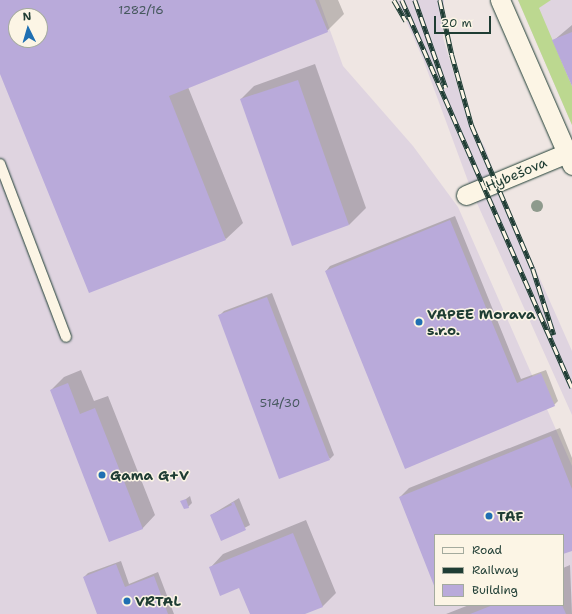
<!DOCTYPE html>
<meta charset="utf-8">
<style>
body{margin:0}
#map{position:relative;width:572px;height:614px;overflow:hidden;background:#efe6e3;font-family:"Shantell Sans",sans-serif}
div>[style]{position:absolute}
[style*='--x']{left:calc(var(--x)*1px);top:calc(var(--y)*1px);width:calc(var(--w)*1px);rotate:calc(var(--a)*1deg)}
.built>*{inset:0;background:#dfd4e0}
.green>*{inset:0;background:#bcd890}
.shadow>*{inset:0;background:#0003}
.building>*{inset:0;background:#b9aada}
.roads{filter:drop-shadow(0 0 1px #1f3d34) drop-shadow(0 0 1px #1f3d34)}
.service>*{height:10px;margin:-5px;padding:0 5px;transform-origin:5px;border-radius:5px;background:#fcf5e5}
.minor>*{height:19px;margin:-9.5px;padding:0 9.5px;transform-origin:9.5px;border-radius:9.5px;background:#fcf5e5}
.rail>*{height:4.5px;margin-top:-2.25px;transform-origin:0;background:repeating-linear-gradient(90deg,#fcf5e5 0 9px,#1f3d34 0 18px);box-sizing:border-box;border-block:1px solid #1f3d34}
.trees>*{width:12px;height:12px;margin:-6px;border-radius:50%;background:#8e9a8d}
.dots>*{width:11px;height:11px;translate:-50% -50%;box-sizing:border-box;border:2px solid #fcf5e5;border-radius:50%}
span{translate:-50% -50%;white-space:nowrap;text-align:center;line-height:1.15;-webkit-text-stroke:3px #fcf5e5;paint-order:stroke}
.number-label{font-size:12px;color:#46585e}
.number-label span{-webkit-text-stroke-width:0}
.street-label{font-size:14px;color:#1f3d34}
.poi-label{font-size:14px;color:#1f3d34;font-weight:700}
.left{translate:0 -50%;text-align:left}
.legend{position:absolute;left:434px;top:534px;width:130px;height:72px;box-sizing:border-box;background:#fcf5e5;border:1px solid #a4ab9e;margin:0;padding:5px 7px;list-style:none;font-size:12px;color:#1f3d34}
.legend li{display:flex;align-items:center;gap:8px;height:20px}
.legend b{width:20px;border:1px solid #a4ab9e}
.north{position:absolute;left:8px;top:8px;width:40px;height:40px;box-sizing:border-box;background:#fcf5e5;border:1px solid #a4ab9e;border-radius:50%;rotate:355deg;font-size:11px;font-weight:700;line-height:16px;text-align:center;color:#1f3d34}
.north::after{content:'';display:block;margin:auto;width:14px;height:18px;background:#1f6fb2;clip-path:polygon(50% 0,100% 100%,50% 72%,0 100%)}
.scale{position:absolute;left:434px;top:16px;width:57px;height:18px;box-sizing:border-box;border:2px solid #1f3d34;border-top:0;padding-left:5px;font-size:12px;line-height:14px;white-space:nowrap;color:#1f3d34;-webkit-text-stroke:3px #fcf5e5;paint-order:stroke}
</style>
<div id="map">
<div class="built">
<div style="clip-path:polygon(evenodd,0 0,319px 0,343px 66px,413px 146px,458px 207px,572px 466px,572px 614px,0 614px,0 0,16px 16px,40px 16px,40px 40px,16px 40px,16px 16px,0 0,435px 535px,563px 535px,563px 605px,435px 605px,435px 535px)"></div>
<div style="clip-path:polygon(397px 0,444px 0,443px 38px,469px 123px,485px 147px,497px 182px,572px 351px,572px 415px,472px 192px,423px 59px)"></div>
<div style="clip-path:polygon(518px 0,572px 0,572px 125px,525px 16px)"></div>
</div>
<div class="green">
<div style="clip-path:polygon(518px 0,551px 0,539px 8px,572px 86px,572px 125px)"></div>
</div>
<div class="shadow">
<div style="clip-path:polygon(evenodd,0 0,338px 0,344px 14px,327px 31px,188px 87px,243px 223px,226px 239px,0 72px,0 0,16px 16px,40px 16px,40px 40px,16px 40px,16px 16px)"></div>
<div style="clip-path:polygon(572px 25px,572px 84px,553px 41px)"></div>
<div style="clip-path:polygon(315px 64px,366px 208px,349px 225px,241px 99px,254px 86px)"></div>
<div style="clip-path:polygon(455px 216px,521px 379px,546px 370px,558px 401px,554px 405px,326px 271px,330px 266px)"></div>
<div style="clip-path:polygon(272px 293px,334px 455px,330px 459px,219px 316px,224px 311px)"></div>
<div style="clip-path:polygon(81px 370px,94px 401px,108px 396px,155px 515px,142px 529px,51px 390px,64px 377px)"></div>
<div style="clip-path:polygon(560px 428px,572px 458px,572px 549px,563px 553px,563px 535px,435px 535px,435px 586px,400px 497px,409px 488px)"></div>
<div style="clip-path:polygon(190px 496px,192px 503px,188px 507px,182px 502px)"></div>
<div style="clip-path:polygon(239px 498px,250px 525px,222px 540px,211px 515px)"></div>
<div style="clip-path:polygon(306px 520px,336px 593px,323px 606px,303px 614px,251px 614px,240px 587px,210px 568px,223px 554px)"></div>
<div style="clip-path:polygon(121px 561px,129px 584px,158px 572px,174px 614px,98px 614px,84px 577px,88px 573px)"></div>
<div style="clip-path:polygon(570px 565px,572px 614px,446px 614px,469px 605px,563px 605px,563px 568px)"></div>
</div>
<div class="building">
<div style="clip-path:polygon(evenodd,0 0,315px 0,328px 32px,169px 96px,226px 240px,89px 293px,0 74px,0 0,16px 16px,40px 16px,40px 40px,16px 40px,16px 16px)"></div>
<div style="clip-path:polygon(572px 32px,572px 86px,552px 40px)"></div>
<div style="clip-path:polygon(298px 80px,349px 225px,292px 246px,240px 99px)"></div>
<div style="clip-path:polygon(450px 220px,517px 383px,541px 373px,555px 406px,405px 469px,325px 271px)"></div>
<div style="clip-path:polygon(267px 297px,330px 460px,279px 479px,218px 315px)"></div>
<div style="clip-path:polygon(68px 383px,80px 414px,95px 408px,143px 529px,109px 542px,50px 390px)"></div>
<div style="clip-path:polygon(551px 436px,572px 489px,572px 551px,563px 554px,563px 535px,435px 535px,435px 588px,399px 497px)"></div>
<div style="clip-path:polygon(186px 499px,189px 508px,184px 509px,180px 501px)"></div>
<div style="clip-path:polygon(234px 502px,246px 530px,221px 541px,210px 515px,232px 505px,231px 503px)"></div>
<div style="clip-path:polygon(293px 533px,323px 607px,305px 614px,250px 614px,239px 588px,220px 596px,209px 567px)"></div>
<div style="clip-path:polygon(116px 564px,125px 587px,154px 576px,168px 614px,97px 614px,83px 577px)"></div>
<div style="clip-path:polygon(493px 605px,562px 605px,566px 614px,470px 614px)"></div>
</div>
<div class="roads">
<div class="service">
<div style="--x:0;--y:164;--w:185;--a:69.1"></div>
</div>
<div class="minor">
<div style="--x:500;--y:0;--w:180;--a:66.4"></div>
<div style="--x:466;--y:195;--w:109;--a:-22.6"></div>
</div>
</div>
<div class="rail">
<div style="--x:394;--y:0;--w:24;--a:60"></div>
<div style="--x:402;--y:0;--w:423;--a:66.3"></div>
<div style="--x:415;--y:0;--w:93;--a:70.6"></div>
<div style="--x:440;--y:0;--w:56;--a:77.7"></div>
<div style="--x:452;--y:55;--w:74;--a:74.3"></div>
<div style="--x:472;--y:126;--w:155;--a:66.9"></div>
<div style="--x:533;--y:269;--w:69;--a:72.3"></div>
</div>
<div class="trees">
<div style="left:537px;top:206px"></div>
</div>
<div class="dots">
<div style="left:419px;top:322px;background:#1f6fb2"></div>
<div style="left:102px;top:475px;background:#1f6fb2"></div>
<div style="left:489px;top:516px;background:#1f6fb2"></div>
<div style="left:127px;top:601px;background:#1f6fb2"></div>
</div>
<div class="number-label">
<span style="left:141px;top:11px">1282/16</span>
<span style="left:280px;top:404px">514/30</span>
</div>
<div class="street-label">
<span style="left:516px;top:174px;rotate:-23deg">Hybešova</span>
</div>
<div class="poi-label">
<span class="left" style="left:427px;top:322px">VAPEE Morava<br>s.r.o.</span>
<span class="left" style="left:110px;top:475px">Gama G+V</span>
<span class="left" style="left:497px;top:516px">TAF</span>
<span class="left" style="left:135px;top:601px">VRTAL</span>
</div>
<ul class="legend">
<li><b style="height:5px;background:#fcf5e5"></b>Road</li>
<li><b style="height:5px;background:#1f3d34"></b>Railway</li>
<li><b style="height:11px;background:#b9aada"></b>Building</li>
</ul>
<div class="north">N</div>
<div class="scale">20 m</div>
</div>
